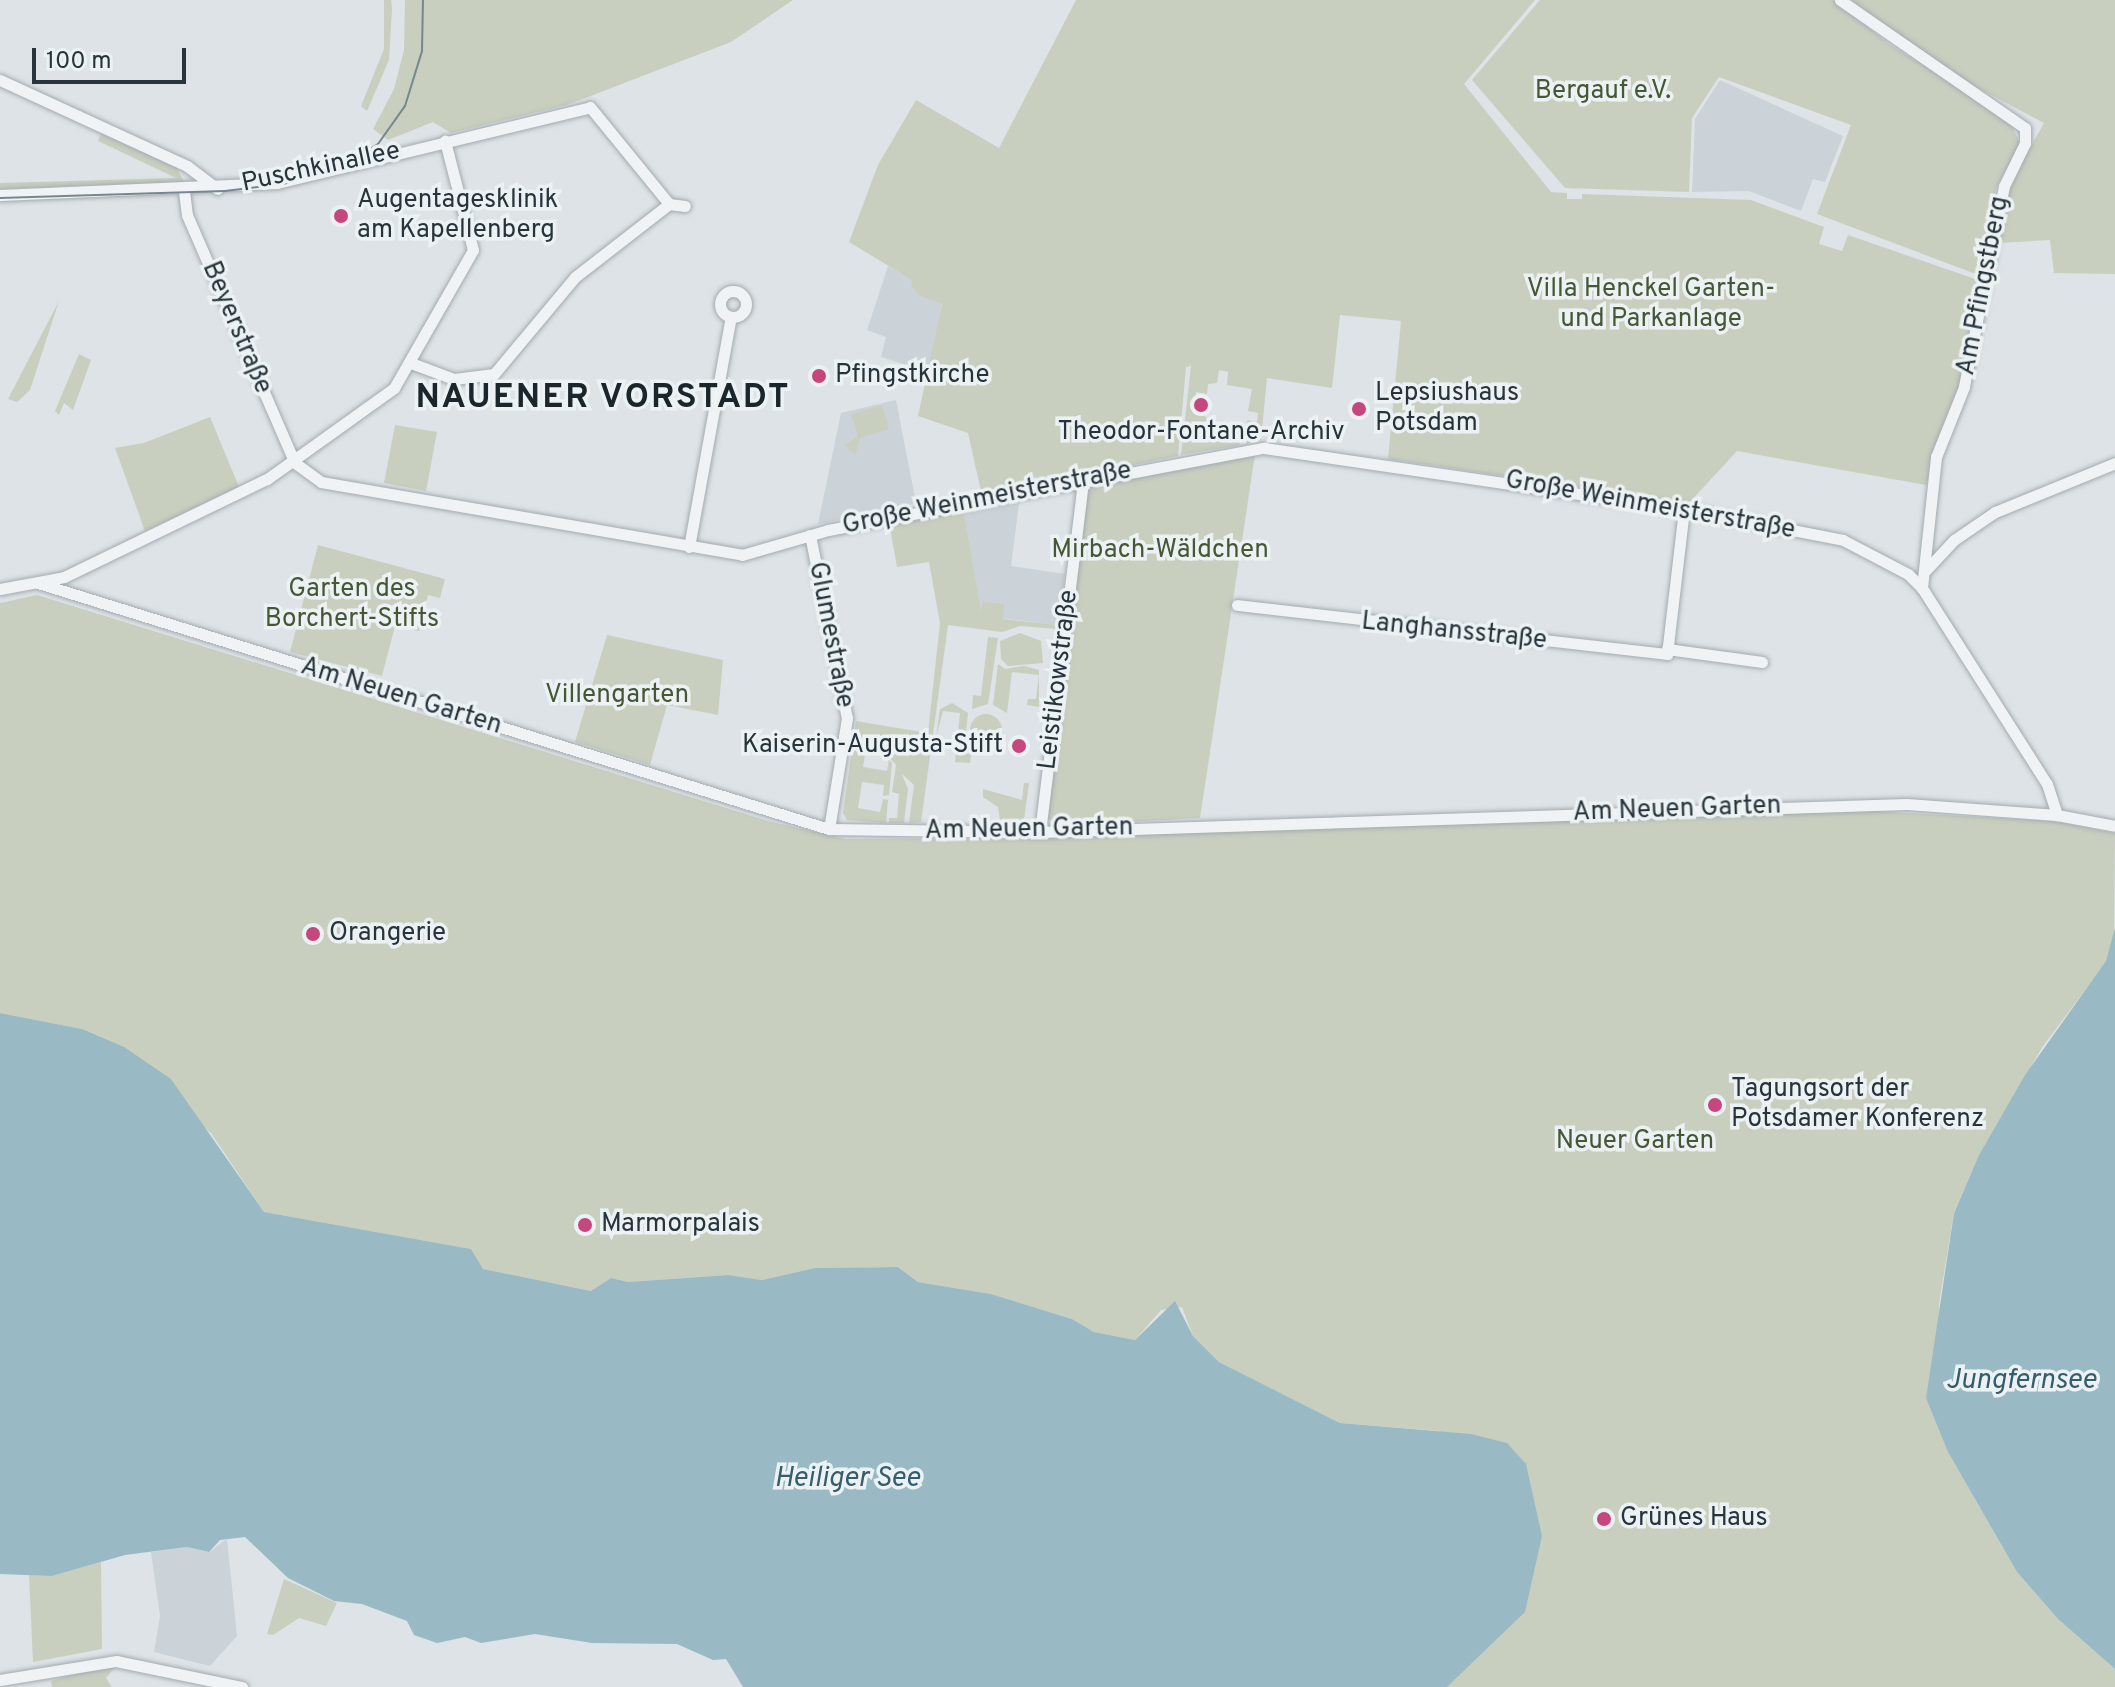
<!DOCTYPE html>
<meta charset="utf-8">
<style>
body{margin:0}
#map{position:relative;width:2115px;height:1687px;overflow:hidden;background:#dde3e6;font-family:Overpass,sans-serif}
div>[style]{position:absolute}
[style*='--x']{left:calc(var(--x)*1px);top:calc(var(--y)*1px);width:calc(var(--w)*1px);rotate:calc(var(--a)*1deg)}
.built>*{inset:0;background:#cbd3d8}
.green>*{inset:0;background:#c8cfbf}
.round{border-radius:50%}
.water>*{inset:0;background:#99bac5}
.roads{filter:drop-shadow(0 0 2px #a3abb0) drop-shadow(0 0 2px #a3abb0)}
.minor>*{height:11px;margin:-5.5px;padding:0 5.5px;transform-origin:5.5px;border-radius:5.5px;background:#eff3f5}
.minor>.ring{margin:-5.5px;padding:0;box-sizing:content-box;background:none;border:11px solid #eff3f5;border-radius:50%}
.tram>*{height:2px;margin:-1px;padding:0 1px;transform-origin:1px;border-radius:1px;background:#77878f}
.dots>*{width:22px;height:22px;translate:-50% -50%;box-sizing:border-box;border:4px solid #ecf2f4;border-radius:50%}
span{translate:-50% -50%;white-space:nowrap;text-align:center;line-height:1.15;-webkit-text-stroke:7px #ecf2f4;paint-order:stroke}
.park-label{font-size:26px;color:#455735}
.street-label{font-size:26px;color:#27343c}
.poi-label{font-size:26px;color:#27343c}
.left{translate:0 -50%;text-align:left}
.right{translate:-100% -50%;text-align:right}
.water-label{font-size:28px;color:#345d6d;font-style:italic}
.district-label{font-size:34px;color:#1a252c;font-weight:700;letter-spacing:2px}
.scale{position:absolute;left:32px;top:48px;width:154px;height:36px;box-sizing:border-box;border:4px solid #27343c;border-top:0;padding-left:10px;font-size:24px;line-height:28px;white-space:nowrap;color:#27343c;-webkit-text-stroke:6px #ecf2f4;paint-order:stroke}
</style>
<div id="map">
<div class="built">
<div style="clip-path:polygon(1720px 80px,1843px 136px,1825px 182px,1813px 179px,1801px 211px,1749px 191px,1692px 192px,1695px 119px)"></div>
<div style="clip-path:polygon(888px 266px,913px 280px,919px 295px,942px 303px,929px 372px,881px 357px,886px 337px,867px 330px)"></div>
<div style="clip-path:polygon(896px 400px,916px 503px,818px 524px,841px 413px)"></div>
<div style="clip-path:polygon(1020px 496px,1011px 566px,1065px 574px,1058px 625px,981px 616px,963px 507px)"></div>
<div style="clip-path:polygon(227px 1539px,237px 1636px,210px 1666px,154px 1652px,160px 1616px,151px 1552px,187px 1547px,209px 1552px)"></div>
</div>
<div class="green">
<div style="clip-path:polygon(384px 0,391px 0,392px 9px,389px 60px,367px 111px,361px 106px,384px 49px)"></div>
<div style="clip-path:polygon(405px 0,793px 0,731px 42px,567px 105px,451px 133px,433px 122px,388px 140px,373px 129px,394px 89px,404px 50px)"></div>
<div style="clip-path:polygon(1076px 0,1535px 0,1464px 84px,1551px 192px,1567px 193px,1567px 199px,1582px 199px,1582px 194px,1751px 200px,1824px 227px,1819px 244px,1842px 251px,1848px 235px,1981px 281px,1961px 387px,1926px 485px,1737px 451px,1689px 503px,1388px 459px,1401px 321px,1340px 315px,1332px 388px,1267px 378px,1261px 440px,1246px 444px,1247px 420px,1257px 422px,1258px 413px,1248px 411px,1252px 389px,1227px 385px,1228px 372px,1219px 370px,1217px 383px,1208px 384px,1207px 394px,1196px 392px,1193px 411px,1212px 420px,1201px 423px,1200px 432px,1236px 434px,1240px 445px,1181px 455px,1191px 366px,1186px 367px,1178px 456px,982px 496px,968px 433px,918px 416px,942px 304px,919px 295px,911px 286px,912px 280px,849px 242px,878px 165px,916px 100px,999px 148px)"></div>
<div style="clip-path:polygon(1540px 0,1833px 0,1889px 44px,2009px 119px,2020px 144px,1996px 188px,1981px 276px,1817px 214px,1851px 125px,1719px 77px,1692px 118px,1689px 192px,1565px 188px,1472px 80px)"></div>
<div style="clip-path:polygon(1851px 0,2115px 0,2115px 274px,2054px 273px,2050px 240px,1998px 243px,2008px 187px,2044px 123px,1950px 73px)"></div>
<div style="clip-path:polygon(101px 133px,177px 168px,184px 182px,0 189px,0 183px,176px 178px,98px 141px)"></div>
<div style="clip-path:polygon(59px 301px,30px 390px,17px 402px,8px 399px)"></div>
<div style="clip-path:polygon(79px 354px,91px 360px,73px 410px,64px 403px,59px 415px,55px 411px)"></div>
<div style="clip-path:polygon(882px 405px,889px 429px,860px 438px,855px 456px,845px 445px,858px 436px,851px 414px)"></div>
<div style="clip-path:polygon(210px 417px,239px 487px,145px 531px,115px 448px,144px 443px)"></div>
<div style="clip-path:polygon(395px 425px,437px 432px,426px 491px,384px 483px)"></div>
<div style="clip-path:polygon(1256px 448px,1200px 818px,1070px 825px,1047px 819px,1089px 485px)"></div>
<div style="clip-path:polygon(963px 507px,981px 612px,983px 602px,1004px 604px,1003px 619px,1058px 625px,1058px 629px,1020px 626px,1002px 632px,948px 625px,921px 822px,909px 823px,914px 785px,902px 774px,908px 789px,904px 823px,889px 823px,889px 818px,897px 818px,899px 794px,892px 792px,896px 765px,889px 757px,892px 741px,868px 737px,863px 767px,887px 771px,889px 760px,892px 763px,889px 795px,883px 796px,884px 785px,862px 782px,858px 808px,880px 812px,883px 799px,888px 800px,886px 823px,847px 820px,843px 813px,856px 721px,928px 733px,940px 623px,929px 562px,897px 567px,889px 522px)"></div>
<div style="clip-path:polygon(318px 545px,445px 579px,440px 598px,428px 595px,419px 631px,395px 626px,382px 676px,290px 652px)"></div>
<div style="clip-path:polygon(37px 595px,768px 821px,846px 839px,1040px 838px,1817px 808px,2052px 821px,2115px 833px,2114px 940px,2107px 961px,2043px 1046px,1979px 1155px,1954px 1212px,1939px 1304px,1948px 1452px,2017px 1572px,2058px 1619px,2115px 1669px,2115px 1687px,1420px 1687px,1440px 1431px,1340px 1423px,1219px 1362px,1193px 1336px,1182px 1307px,1161px 1310px,1135px 1340px,1094px 1332px,1072px 1319px,991px 1294px,918px 1282px,898px 1267px,815px 1268px,762px 1280px,728px 1275px,628px 1282px,611px 1278px,592px 1291px,482px 1269px,471px 1249px,264px 1212px,211px 1133px,82px 1029px,0 1013px,0 603px)"></div>
<div style="clip-path:polygon(1020px 633px,1041px 641px,1043px 663px,1008px 666px,1001px 659px,1000px 641px)"></div>
<div style="clip-path:polygon(607px 635px,723px 660px,718px 715px,667px 705px,650px 765px,575px 742px)"></div>
<div style="clip-path:polygon(988px 637px,998px 638px,988px 704px,972px 709px,973px 695px,981px 696px)"></div>
<div style="clip-path:polygon(998px 664px,1005px 669px,1024px 666px,1039px 670px,1039px 707px,1027px 705px,1028px 699px,1036px 699px,1039px 675px,1012px 672px,1007px 713px,993px 705px)"></div>
<div style="clip-path:polygon(952px 703px,968px 713px,964px 751px,971px 755px,970px 763px,955px 762px,960px 713px,943px 711px,936px 737px,940px 709px)"></div>
<div class="round" style="left:970px;top:714px;width:32px;height:32px"></div>
<div style="clip-path:polygon(1024px 783px,1029px 783px,1024px 820px,1000px 820px,998px 807px,983px 797px,983px 789px,1022px 800px)"></div>
<div style="clip-path:polygon(101px 1562px,102px 1649px,33px 1662px,29px 1575px,52px 1576px)"></div>
<div style="clip-path:polygon(284px 1579px,337px 1603px,326px 1626px,299px 1618px,273px 1635px,267px 1634px)"></div>
<div style="clip-path:polygon(95px 1668px,114px 1668px,106px 1678px,112px 1687px,52px 1687px,51px 1681px)"></div>
</div>
<div class="water">
<div style="clip-path:polygon(2115px 928px,2115px 1669px,2058px 1619px,2017px 1572px,1948px 1452px,1926px 1398px,1954px 1213px,1979px 1155px,2025px 1075px,2106px 961px)"></div>
<div style="clip-path:polygon(0 1013px,82px 1029px,124px 1047px,171px 1079px,264px 1212px,471px 1249px,483px 1269px,591px 1291px,611px 1278px,628px 1282px,728px 1275px,762px 1280px,815px 1268px,898px 1267px,918px 1282px,991px 1294px,1072px 1319px,1094px 1332px,1135px 1340px,1175px 1301px,1193px 1336px,1219px 1362px,1340px 1423px,1471px 1434px,1507px 1443px,1526px 1464px,1542px 1536px,1525px 1612px,1447px 1687px,743px 1687px,726px 1659px,713px 1660px,677px 1644px,592px 1643px,535px 1634px,481px 1643px,465px 1637px,437px 1643px,414px 1635px,407px 1621px,362px 1604px,334px 1601px,288px 1578px,245px 1537px,220px 1540px,209px 1552px,187px 1547px,125px 1555px,52px 1576px,0 1574px)"></div>
</div>
<div class="roads">
<div class="minor">
<div style="--x:1840;--y:0;--w:225;--a:34.7"></div>
<div style="--x:2025;--y:128;--w:15;--a:90"></div>
<div style="--x:2025;--y:143;--w:48;--a:116"></div>
<div style="--x:2004;--y:186;--w:205;--a:101.3"></div>
<div style="--x:1964;--y:387;--w:75;--a:111.8"></div>
<div style="--x:1936;--y:457;--w:132;--a:96.1"></div>
<div style="--x:0;--y:80;--w:206;--a:24.7"></div>
<div style="--x:187;--y:166;--w:38;--a:37"></div>
<div style="--x:184;--y:191;--w:24;--a:83"></div>
<div style="--x:187;--y:215;--w:270;--a:66.5"></div>
<div style="--x:295;--y:463;--w:32;--a:36"></div>
<div style="--x:321;--y:482;--w:427;--a:9.8"></div>
<div style="--x:742;--y:555;--w:90;--a:-16.2"></div>
<div style="--x:828;--y:530;--w:444;--a:-10.7"></div>
<div style="--x:1264;--y:448;--w:424;--a:8.3"></div>
<div style="--x:1684;--y:509;--w:162;--a:11"></div>
<div style="--x:1843;--y:540;--w:73;--a:27.6"></div>
<div style="--x:1908;--y:574;--w:20;--a:45"></div>
<div style="--x:1922;--y:588;--w:232;--a:57.5"></div>
<div style="--x:2047;--y:784;--w:33;--a:72"></div>
<div style="--x:0;--y:195;--w:277;--a:-2.5"></div>
<div style="--x:277;--y:183;--w:322;--a:-13.6"></div>
<div style="--x:590;--y:107;--w:125;--a:50.8"></div>
<div style="--x:669;--y:204;--w:16;--a:7"></div>
<div class="ring" style="left:720px;top:291px;width:15px;height:15px"></div>
<div style="--x:411;--y:363;--w:46;--a:20.4"></div>
<div style="--x:454;--y:379;--w:40;--a:-7.1"></div>
<div style="--x:494;--y:374;--w:126;--a:-50.1"></div>
<div style="--x:575;--y:277;--w:119;--a:-37.8"></div>
<div style="--x:810;--y:535;--w:187;--a:78.6"></div>
<div style="--x:847;--y:718;--w:112;--a:99.2"></div>
<div style="--x:689;--y:547;--w:234;--a:-79.7"></div>
<div style="--x:1926;--y:570;--w:41;--a:-47"></div>
<div style="--x:1954;--y:540;--w:50;--a:-34.3"></div>
<div style="--x:1995;--y:512;--w:130;--a:-22.2"></div>
<div style="--x:38;--y:583;--w:828;--a:17.28"></div>
<div style="--x:829;--y:829;--w:211;--a:0.8"></div>
<div style="--x:1040;--y:832;--w:867;--a:-1.85"></div>
<div style="--x:1907;--y:804;--w:150;--a:4.2"></div>
<div style="--x:2057;--y:815;--w:59;--a:10.7"></div>
<div style="--x:0;--y:589;--w:65;--a:-10.6"></div>
<div style="--x:64;--y:577;--w:225;--a:-25.8"></div>
<div style="--x:267;--y:479;--w:156;--a:-35.6"></div>
<div style="--x:394;--y:388;--w:159;--a:-60.2"></div>
<div style="--x:473;--y:250;--w:113;--a:-104.4"></div>
<div style="--x:1237;--y:605;--w:433;--a:6.5"></div>
<div style="--x:1667;--y:654;--w:146;--a:-83.3"></div>
<div style="--x:1667;--y:649;--w:96;--a:7.8"></div>
<div style="--x:1040;--y:832;--w:355;--a:-83"></div>
<div style="--x:0;--y:1680;--w:118;--a:-9.3"></div>
<div style="--x:116;--y:1661;--w:129;--a:11.7"></div>
</div>
</div>
<div class="tram">
<div style="--x:0;--y:198;--w:225;--a:-1.8"></div>
<div style="--x:225;--y:191;--w:58;--a:-6.9"></div>
<div style="--x:283;--y:184;--w:60;--a:-16.3"></div>
<div style="--x:341;--y:167;--w:44;--a:-31.9"></div>
<div style="--x:378;--y:144;--w:47;--a:-54.6"></div>
<div style="--x:405;--y:106;--w:58;--a:-72.8"></div>
<div style="--x:422;--y:51;--w:51;--a:-88.9"></div>
</div>
<div class="dots">
<div style="left:341px;top:216px;background:#c6477d"></div>
<div style="left:819px;top:376px;background:#c6477d"></div>
<div style="left:1201px;top:405px;background:#c6477d"></div>
<div style="left:1359px;top:409px;background:#c6477d"></div>
<div style="left:1019px;top:746px;background:#c6477d"></div>
<div style="left:313px;top:934px;background:#c6477d"></div>
<div style="left:1715px;top:1105px;background:#c6477d"></div>
<div style="left:585px;top:1225px;background:#c6477d"></div>
<div style="left:1604px;top:1519px;background:#c6477d"></div>
</div>
<div class="park-label">
<span style="left:1603px;top:92px">Bergauf e.V.</span>
<span style="left:1651px;top:305px">Villa Henckel Garten-<br>und Parkanlage</span>
<span style="left:1160px;top:551px">Mirbach-Wäldchen</span>
<span style="left:352px;top:605px">Garten des<br>Borchert-Stifts</span>
<span style="left:617px;top:696px">Villengarten</span>
<span style="left:1635px;top:1142px">Neuer Garten</span>
</div>
<div class="street-label">
<span style="left:321px;top:168px;rotate:-12deg">Puschkinallee</span>
<span style="left:1984px;top:286px;rotate:-79deg">Am Pfingstberg</span>
<span style="left:236px;top:328px;rotate:67deg">Beyerstraße</span>
<span style="left:987px;top:499px;rotate:-11deg">Große Weinmeisterstraße</span>
<span style="left:1650px;top:506px;rotate:10deg">Große Weinmeisterstraße</span>
<span style="left:1454px;top:632px;rotate:6deg">Langhansstraße</span>
<span style="left:830px;top:635px;rotate:79deg">Glumestraße</span>
<span style="left:1059px;top:680px;rotate:-83deg">Leistikowstraße</span>
<span style="left:401px;top:697px;rotate:17deg">Am Neuen Garten</span>
<span style="left:1677px;top:810px;rotate:-2deg">Am Neuen Garten</span>
<span style="left:1029px;top:830px;rotate:-1deg">Am Neuen Garten</span>
</div>
<div class="poi-label">
<span class="left" style="left:357px;top:216px">Augentagesklinik<br>am Kapellenberg</span>
<span class="left" style="left:835px;top:376px">Pfingstkirche</span>
<span class="left" style="left:1375px;top:409px">Lepsiushaus<br>Potsdam</span>
<span style="left:1201px;top:433px">Theodor-Fontane-Archiv</span>
<span class="right" style="left:1003px;top:746px">Kaiserin-Augusta-Stift</span>
<span class="left" style="left:329px;top:934px">Orangerie</span>
<span class="left" style="left:1731px;top:1105px">Tagungsort der<br>Potsdamer Konferenz</span>
<span class="left" style="left:601px;top:1225px">Marmorpalais</span>
<span class="left" style="left:1620px;top:1519px">Grünes Haus</span>
</div>
<div class="water-label">
<span style="left:2021px;top:1381px">Jungfernsee</span>
<span style="left:847px;top:1479px">Heiliger See</span>
</div>
<div class="district-label">
<span style="left:603px;top:399px">NAUENER VORSTADT</span>
</div>
<div class="scale">100 m</div>
</div>
